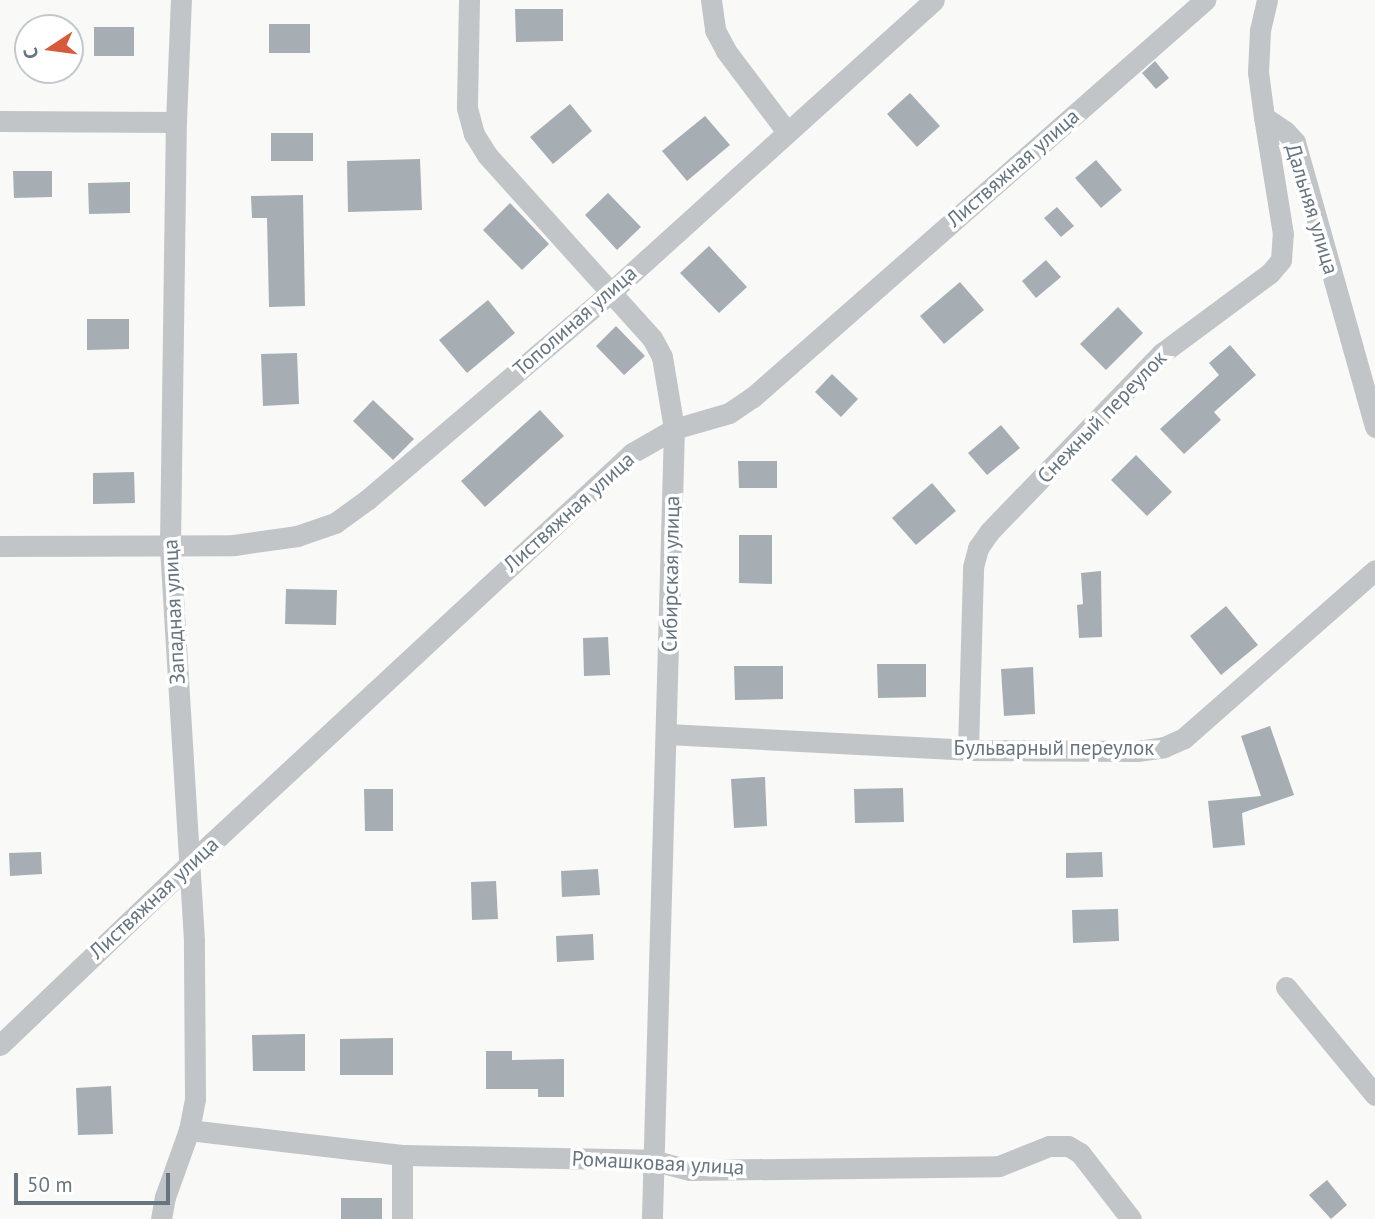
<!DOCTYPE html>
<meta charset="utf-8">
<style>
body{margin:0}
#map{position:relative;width:1375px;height:1219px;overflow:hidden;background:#f9f9f7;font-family:"PT Sans",sans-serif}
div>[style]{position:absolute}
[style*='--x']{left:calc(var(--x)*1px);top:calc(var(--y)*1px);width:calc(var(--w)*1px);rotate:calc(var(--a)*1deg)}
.building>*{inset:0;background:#a6aeb4}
.minor>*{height:21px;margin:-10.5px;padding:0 10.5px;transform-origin:10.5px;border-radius:10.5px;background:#c1c5c8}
span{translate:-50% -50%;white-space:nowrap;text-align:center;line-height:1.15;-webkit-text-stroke:7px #fff;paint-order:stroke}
.street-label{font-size:21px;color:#667580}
.north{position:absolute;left:14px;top:14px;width:70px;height:70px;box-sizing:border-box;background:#fff;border:2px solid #c2c8cc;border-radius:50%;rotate:257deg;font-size:19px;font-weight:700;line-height:28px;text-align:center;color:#667580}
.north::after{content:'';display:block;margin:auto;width:24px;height:32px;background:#d65a3b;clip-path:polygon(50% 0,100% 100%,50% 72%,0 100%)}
.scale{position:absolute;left:14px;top:1173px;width:156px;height:32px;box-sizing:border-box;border:4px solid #667580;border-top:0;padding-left:9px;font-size:21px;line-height:24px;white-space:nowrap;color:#667580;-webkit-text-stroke:5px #fff;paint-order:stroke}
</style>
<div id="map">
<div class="building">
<div style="clip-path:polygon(515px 9px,563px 9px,563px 41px,516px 42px)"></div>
<div style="clip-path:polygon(269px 24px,310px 24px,310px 53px,269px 53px)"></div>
<div style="clip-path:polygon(94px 27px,134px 27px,134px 56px,94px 56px)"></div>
<div style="clip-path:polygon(1155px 61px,1169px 78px,1156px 89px,1142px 73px)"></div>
<div style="clip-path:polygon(910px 93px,940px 126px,917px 147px,887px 114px)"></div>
<div style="clip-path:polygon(570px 104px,592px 131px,553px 164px,530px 137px)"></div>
<div style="clip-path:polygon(705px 116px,730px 145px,687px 181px,662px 151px)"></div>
<div style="clip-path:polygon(271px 133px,313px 133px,313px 161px,271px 161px)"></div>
<div style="clip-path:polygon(420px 159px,422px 210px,348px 212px,347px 161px)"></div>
<div style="clip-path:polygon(1096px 160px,1122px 190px,1101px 208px,1075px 178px)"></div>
<div style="clip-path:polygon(13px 171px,52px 171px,52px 197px,14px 198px)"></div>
<div style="clip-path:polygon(130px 182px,130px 213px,89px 214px,88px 183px)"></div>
<div style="clip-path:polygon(608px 193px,641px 227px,617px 250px,585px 215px)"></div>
<div style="clip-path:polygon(303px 195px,305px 306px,269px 307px,267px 218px,252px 218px,251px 196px)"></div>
<div style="clip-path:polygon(510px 203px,549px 244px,522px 270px,483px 230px)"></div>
<div style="clip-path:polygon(1057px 207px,1074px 226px,1061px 237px,1044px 218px)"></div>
<div style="clip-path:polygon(709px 246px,747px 287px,719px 313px,680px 273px)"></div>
<div style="clip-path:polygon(1046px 260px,1061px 277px,1036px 298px,1022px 281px)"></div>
<div style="clip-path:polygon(960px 282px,984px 310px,944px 344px,920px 316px)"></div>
<div style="clip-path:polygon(488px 300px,515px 333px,467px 373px,439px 340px)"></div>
<div style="clip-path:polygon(1118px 307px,1143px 333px,1106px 370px,1080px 344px)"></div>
<div style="clip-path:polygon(87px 319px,129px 319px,129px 349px,87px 350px)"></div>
<div style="clip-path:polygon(616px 326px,645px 356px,624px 375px,596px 346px)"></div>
<div style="clip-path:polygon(1230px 345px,1256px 375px,1214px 412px,1221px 420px,1184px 454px,1160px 429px,1219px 375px,1209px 363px)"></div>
<div style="clip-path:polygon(297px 353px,299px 404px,263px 406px,261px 354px)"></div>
<div style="clip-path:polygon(832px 374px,858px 399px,841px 417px,815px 392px)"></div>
<div style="clip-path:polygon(373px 400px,414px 439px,393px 460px,353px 421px)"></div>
<div style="clip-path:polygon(540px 410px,564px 436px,485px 507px,461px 481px)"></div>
<div style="clip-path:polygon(1001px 425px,1020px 448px,987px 475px,968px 453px)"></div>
<div style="clip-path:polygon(1136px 455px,1172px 492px,1147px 516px,1111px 480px)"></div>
<div style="clip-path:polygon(738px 461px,777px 461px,777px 488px,739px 488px)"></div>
<div style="clip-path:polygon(134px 472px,135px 503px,93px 504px,93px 473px)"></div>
<div style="clip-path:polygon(932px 483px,956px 511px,916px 545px,892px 518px)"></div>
<div style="clip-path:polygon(739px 535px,772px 535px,772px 584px,739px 583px)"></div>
<div style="clip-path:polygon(1101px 571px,1102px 637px,1079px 638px,1077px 605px,1083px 604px,1081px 573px)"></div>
<div style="clip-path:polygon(286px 589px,337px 590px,336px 625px,285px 624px)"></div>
<div style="clip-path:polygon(1226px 606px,1258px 645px,1221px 675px,1190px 636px)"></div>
<div style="clip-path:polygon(608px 637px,610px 675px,584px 676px,583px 638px)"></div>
<div style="clip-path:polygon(877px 664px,926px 664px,926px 697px,878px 698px)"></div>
<div style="clip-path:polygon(734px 666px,783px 666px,783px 699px,735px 700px)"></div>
<div style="clip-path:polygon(1033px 667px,1035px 714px,1004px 716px,1001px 669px)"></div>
<div style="clip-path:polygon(1270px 726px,1294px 795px,1242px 813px,1245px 845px,1213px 848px,1208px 801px,1261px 796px,1241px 736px)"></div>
<div style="clip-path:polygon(765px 777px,767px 826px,734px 828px,731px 779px)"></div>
<div style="clip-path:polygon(903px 788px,904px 822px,855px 823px,854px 789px)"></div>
<div style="clip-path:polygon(364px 789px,393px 789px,393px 831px,365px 831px)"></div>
<div style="clip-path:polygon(41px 852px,42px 874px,10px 876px,9px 853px)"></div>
<div style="clip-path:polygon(1102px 852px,1103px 877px,1066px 878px,1066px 853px)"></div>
<div style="clip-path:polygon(598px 869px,600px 895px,562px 897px,561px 871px)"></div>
<div style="clip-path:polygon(496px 881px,498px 919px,472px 920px,471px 882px)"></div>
<div style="clip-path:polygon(1118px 909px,1119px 941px,1073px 943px,1072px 910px)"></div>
<div style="clip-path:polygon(593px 934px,594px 960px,557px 962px,556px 936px)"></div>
<div style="clip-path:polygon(305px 1034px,305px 1071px,253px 1071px,252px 1035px)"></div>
<div style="clip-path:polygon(393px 1038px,393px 1075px,340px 1075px,340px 1039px)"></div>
<div style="clip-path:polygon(486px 1051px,512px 1051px,512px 1060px,564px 1059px,564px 1097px,538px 1097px,538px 1089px,486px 1089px)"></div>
<div style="clip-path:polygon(111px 1086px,113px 1134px,78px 1135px,76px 1088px)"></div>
<div style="clip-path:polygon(1327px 1180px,1347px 1205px,1331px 1219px,1309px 1195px)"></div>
<div style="clip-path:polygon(341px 1198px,382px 1198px,382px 1219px,341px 1219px)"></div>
</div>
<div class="minor">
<div style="--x:469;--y:0;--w:108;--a:91.1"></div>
<div style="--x:467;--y:108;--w:27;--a:75"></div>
<div style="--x:474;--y:134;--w:25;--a:58"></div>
<div style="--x:487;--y:155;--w:246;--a:48"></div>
<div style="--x:652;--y:338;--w:21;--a:62"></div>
<div style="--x:662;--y:357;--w:73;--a:80.5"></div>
<div style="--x:674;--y:429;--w:790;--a:91.6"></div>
<div style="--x:711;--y:0;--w:30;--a:82"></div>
<div style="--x:715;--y:30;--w:24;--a:62"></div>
<div style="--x:726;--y:51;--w:101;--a:53"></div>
<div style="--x:1267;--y:0;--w:32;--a:103"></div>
<div style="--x:1260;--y:31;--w:41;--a:92.8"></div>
<div style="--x:1258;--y:72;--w:45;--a:82.4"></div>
<div style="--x:1264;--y:117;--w:25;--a:34"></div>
<div style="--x:1285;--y:131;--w:15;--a:48"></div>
<div style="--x:1295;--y:142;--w:296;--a:74.3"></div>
<div style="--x:0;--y:121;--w:176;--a:0.3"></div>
<div style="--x:0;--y:546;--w:234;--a:-0.2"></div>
<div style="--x:234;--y:545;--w:64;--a:-8.1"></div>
<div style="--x:297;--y:536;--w:40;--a:-18.9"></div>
<div style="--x:335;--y:523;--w:41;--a:-36"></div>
<div style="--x:368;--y:499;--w:319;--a:-40.4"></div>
<div style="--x:611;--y:292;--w:435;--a:-42.1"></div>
<div style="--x:667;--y:734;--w:301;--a:3"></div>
<div style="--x:968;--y:750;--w:169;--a:0.3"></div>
<div style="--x:1137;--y:751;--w:27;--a:-8"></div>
<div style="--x:1164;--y:747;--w:22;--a:-24"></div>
<div style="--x:1184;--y:738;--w:254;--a:-41.3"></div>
<div style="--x:968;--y:750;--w:183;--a:-88.4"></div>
<div style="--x:973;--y:567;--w:20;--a:-75"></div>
<div style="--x:978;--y:548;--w:19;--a:-55"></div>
<div style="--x:989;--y:532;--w:249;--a:-46"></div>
<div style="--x:1162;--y:353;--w:134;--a:-36.5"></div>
<div style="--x:1270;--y:273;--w:17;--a:-50"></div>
<div style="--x:1281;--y:260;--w:26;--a:-86"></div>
<div style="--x:1283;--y:234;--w:119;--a:-99.2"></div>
<div style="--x:1286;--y:987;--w:140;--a:50.5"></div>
<div style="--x:0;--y:1045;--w:259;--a:-43.7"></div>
<div style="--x:187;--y:866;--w:607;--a:-42.86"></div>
<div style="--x:632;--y:453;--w:48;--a:-29.7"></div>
<div style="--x:674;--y:429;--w:57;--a:-16.2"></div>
<div style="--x:729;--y:413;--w:29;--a:-34"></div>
<div style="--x:753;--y:397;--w:602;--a:-41.29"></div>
<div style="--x:189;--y:1130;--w:214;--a:6.7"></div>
<div style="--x:402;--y:1155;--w:250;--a:1.1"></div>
<div style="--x:652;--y:1160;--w:39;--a:15"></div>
<div style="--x:690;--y:1170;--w:309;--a:-0.7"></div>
<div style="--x:999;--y:1166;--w:54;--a:-21.8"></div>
<div style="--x:1049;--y:1146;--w:19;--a:0"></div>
<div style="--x:1068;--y:1146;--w:14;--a:30"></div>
<div style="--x:1080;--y:1153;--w:83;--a:52.3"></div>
<div style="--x:161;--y:1219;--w:22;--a:-80"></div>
<div style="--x:165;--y:1197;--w:71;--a:-70.3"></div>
<div style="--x:189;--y:1130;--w:32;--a:-79"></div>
<div style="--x:195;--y:1099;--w:159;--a:-90.4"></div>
<div style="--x:194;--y:940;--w:396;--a:-93.5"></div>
<div style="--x:170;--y:545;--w:423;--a:-89.2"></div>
<div style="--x:176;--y:122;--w:122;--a:-87.7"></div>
<div style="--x:402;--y:1219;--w:64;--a:-90"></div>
</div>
<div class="street-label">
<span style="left:1013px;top:168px;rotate:-41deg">Листвяжная улица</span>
<span style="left:1312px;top:209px;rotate:73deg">Дальняя улица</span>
<span style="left:575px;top:321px;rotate:-41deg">Тополиная улица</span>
<span style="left:1102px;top:417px;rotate:-46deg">Снежный переулок</span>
<span style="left:569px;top:512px;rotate:-42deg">Листвяжная улица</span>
<span style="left:671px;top:574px;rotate:-89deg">Сибирская улица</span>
<span style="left:174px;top:612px;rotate:-93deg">Западная улица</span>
<span style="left:1054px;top:748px">Бульварный переулок</span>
<span style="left:154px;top:898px;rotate:-43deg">Листвяжная улица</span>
<span style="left:658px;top:1163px;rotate:3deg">Ромашковая улица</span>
</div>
<div class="north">С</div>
<div class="scale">50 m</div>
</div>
